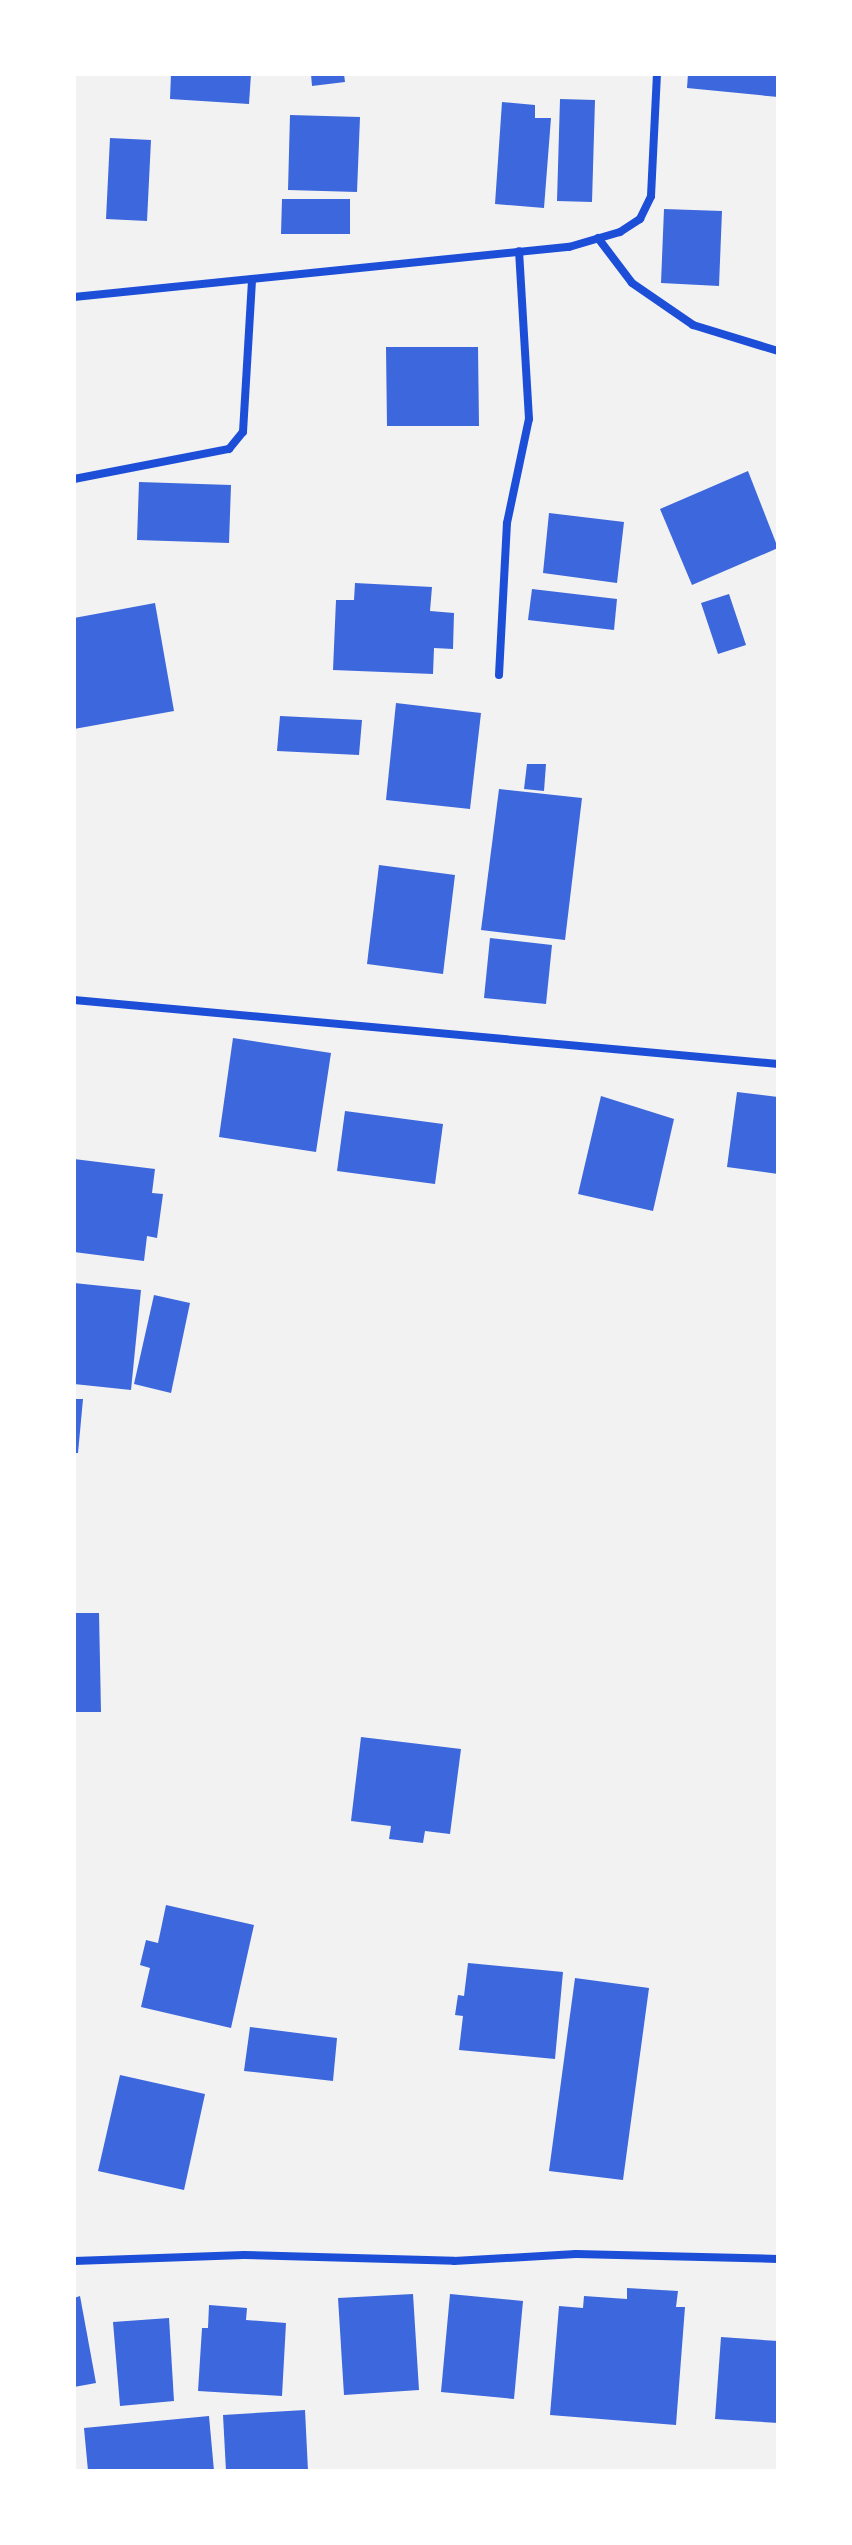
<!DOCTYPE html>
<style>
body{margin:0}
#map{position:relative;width:852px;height:2545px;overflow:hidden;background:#f2f2f2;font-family:"PT Sans",sans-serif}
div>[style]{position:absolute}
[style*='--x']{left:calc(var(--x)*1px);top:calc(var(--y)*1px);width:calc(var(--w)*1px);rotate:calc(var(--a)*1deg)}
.building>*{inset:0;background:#3d67dc}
.minor>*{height:8px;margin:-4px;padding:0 4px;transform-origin:4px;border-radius:4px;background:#1d4ed8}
span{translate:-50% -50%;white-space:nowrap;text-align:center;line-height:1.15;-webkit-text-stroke:8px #fff;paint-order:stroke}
.frame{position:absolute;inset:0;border:76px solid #fff;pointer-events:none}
</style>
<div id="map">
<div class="building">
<div style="clip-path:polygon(171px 74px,251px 74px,249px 104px,170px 99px)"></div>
<div style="clip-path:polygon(311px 74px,344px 74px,345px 82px,312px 86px)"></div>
<div style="clip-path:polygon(688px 74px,778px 74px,778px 97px,687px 88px)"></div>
<div style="clip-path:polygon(560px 99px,595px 100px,592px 202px,557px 201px)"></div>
<div style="clip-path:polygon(502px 102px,535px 105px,535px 118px,551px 118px,544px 208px,495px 204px)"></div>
<div style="clip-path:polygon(290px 115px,360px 117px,357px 192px,288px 190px)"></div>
<div style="clip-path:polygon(110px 138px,151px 140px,147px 221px,106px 219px)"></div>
<div style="clip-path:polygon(282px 199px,350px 199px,350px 234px,281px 234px)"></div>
<div style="clip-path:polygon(664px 209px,722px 211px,719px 286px,661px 283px)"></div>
<div style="clip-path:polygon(386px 347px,478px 347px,479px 426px,387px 426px)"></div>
<div style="clip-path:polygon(748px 471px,778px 548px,692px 585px,660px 509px)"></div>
<div style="clip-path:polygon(139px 482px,231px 485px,229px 543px,137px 540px)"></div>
<div style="clip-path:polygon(549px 513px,624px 522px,617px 583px,543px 573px)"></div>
<div style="clip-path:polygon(355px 583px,432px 587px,430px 611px,454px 613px,453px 649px,434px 648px,433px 674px,333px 670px,336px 600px,354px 600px)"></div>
<div style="clip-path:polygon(532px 589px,617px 599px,614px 630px,528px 620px)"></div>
<div style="clip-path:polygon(729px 594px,746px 645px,718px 654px,701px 603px)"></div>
<div style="clip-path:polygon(155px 603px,174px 711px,74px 729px,74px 618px)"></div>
<div style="clip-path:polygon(396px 703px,481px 713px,470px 809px,386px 800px)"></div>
<div style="clip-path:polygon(280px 716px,362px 720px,359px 755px,277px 751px)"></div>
<div style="clip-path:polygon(527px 764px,546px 764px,544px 791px,524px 789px)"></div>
<div style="clip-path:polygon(499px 789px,582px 798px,565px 940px,481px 930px)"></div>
<div style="clip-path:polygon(379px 865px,455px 875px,443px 974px,367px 964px)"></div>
<div style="clip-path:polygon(490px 938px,552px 945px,546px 1004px,484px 998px)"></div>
<div style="clip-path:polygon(233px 1038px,331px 1053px,316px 1152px,219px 1137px)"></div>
<div style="clip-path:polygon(737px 1092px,778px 1097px,778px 1174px,727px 1167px)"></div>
<div style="clip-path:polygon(601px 1096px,674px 1119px,653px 1211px,578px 1194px)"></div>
<div style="clip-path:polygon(345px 1111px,443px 1124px,435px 1184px,337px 1171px)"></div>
<div style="clip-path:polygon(74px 1159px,155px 1169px,152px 1193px,163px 1194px,157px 1238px,147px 1236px,144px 1261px,74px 1252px)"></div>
<div style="clip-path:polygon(74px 1283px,141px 1290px,131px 1390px,74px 1384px)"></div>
<div style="clip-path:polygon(154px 1295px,190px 1303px,171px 1393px,134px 1384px)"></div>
<div style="clip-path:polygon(74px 1399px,83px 1399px,78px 1453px,74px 1453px)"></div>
<div style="clip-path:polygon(74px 1613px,99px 1613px,101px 1712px,74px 1712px)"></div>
<div style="clip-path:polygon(361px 1737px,461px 1749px,450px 1834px,425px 1831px,423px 1843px,389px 1839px,391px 1826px,351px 1821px)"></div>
<div style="clip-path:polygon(166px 1905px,254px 1925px,231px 2028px,141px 2007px,150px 1968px,140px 1965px,146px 1940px,158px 1943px)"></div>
<div style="clip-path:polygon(468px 1963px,563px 1972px,555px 2059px,459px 2050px,463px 2016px,455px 2015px,458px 1995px,464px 1996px)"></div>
<div style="clip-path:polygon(575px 1978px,649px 1988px,623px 2180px,549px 2171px)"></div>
<div style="clip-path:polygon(250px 2027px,337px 2038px,333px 2081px,244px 2071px)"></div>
<div style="clip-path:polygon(120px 2075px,205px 2094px,184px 2190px,98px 2171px)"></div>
<div style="clip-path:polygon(627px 2288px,678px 2291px,676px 2307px,685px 2307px,676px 2425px,550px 2415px,559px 2306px,583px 2308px,584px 2296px,627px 2299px)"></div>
<div style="clip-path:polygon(413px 2294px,419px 2390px,344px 2395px,338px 2298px)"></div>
<div style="clip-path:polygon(450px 2294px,523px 2301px,514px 2399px,441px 2392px)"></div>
<div style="clip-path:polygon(80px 2296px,96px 2383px,74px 2387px,74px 2298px)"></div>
<div style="clip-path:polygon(209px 2305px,247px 2308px,246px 2320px,286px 2323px,282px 2396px,198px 2391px,202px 2328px,208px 2328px)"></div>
<div style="clip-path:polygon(169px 2318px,174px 2401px,120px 2406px,113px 2322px)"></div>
<div style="clip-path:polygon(721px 2337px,778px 2341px,778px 2423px,715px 2419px)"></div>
<div style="clip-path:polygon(305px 2410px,308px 2471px,226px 2471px,223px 2415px)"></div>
<div style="clip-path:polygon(209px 2416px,214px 2471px,88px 2471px,84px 2428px)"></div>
</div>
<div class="minor">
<div style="--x:598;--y:238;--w:56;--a:52.9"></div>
<div style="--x:632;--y:283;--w:74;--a:34.5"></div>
<div style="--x:693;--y:325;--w:89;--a:17"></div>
<div style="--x:74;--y:297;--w:498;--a:-5.8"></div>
<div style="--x:569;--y:247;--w:53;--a:-16.4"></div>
<div style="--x:620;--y:232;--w:24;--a:-33"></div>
<div style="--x:640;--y:219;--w:25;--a:-64"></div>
<div style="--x:651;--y:196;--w:122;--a:-87.2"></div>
<div style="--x:74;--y:479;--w:158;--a:-11"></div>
<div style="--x:229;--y:449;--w:22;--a:-51"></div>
<div style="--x:243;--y:432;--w:153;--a:-86.6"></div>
<div style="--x:499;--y:675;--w:152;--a:-87"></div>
<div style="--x:507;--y:523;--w:106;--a:-78.1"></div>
<div style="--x:529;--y:419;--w:168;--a:-93.4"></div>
<div style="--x:74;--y:1000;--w:707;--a:5.19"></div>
<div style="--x:74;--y:2261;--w:170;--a:-2"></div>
<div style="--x:244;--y:2255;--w:210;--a:1.6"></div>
<div style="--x:454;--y:2261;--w:122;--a:-3.3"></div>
<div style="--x:576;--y:2254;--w:202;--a:1.4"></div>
</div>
<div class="frame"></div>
</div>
